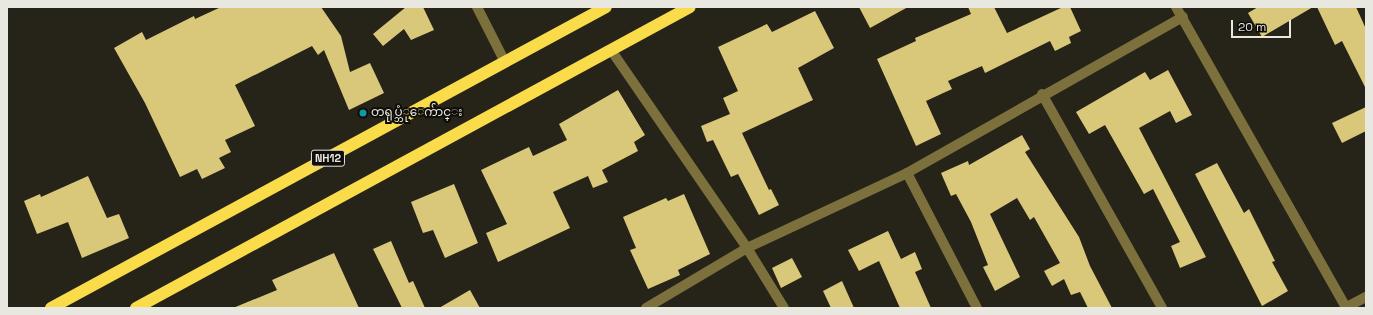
<!DOCTYPE html>
<meta charset="utf-8">
<style>
body{margin:0}
#map{position:relative;width:1373px;height:315px;overflow:hidden;background:#262319;font-family:"Space Grotesk","Noto Sans Myanmar",sans-serif}
div>[style]{position:absolute}
[style*='--x']{left:calc(var(--x)*1px);top:calc(var(--y)*1px);width:calc(var(--w)*1px);rotate:calc(var(--a)*1deg)}
.building>*{inset:0;background:#d9c87a}
.minor>*{height:10px;margin:-5px;padding:0 5px;transform-origin:5px;border-radius:5px;background:#7c703c}
.highway>*{height:12px;margin:-6px;padding:0 6px;transform-origin:6px;border-radius:6px;background:#fadb4a}
.dots>*{width:11px;height:11px;translate:-50% -50%;box-sizing:border-box;border:2px solid #0e0d08;border-radius:50%}
span{translate:-50% -50%;white-space:nowrap;text-align:center;line-height:1.15;-webkit-text-stroke:4px #0e0d08;paint-order:stroke}
.shield-label span{padding:1px 3px;background:#0e0d08;border:1px solid;border-radius:3px;-webkit-text-stroke-width:0}
.shield-label{font-size:11px;color:#e8e7e0;font-weight:700}
.poi-label{font-size:12px;color:#e8e7e0}
.left{translate:0 -50%;text-align:left}
.frame{position:absolute;inset:0;border:8px solid #e8e7e0;pointer-events:none}
.scale{position:absolute;left:1231px;top:20px;width:60px;height:18px;box-sizing:border-box;border:2px solid #e8e7e0;border-top:0;padding-left:5px;font-size:12px;line-height:14px;white-space:nowrap;color:#e8e7e0;-webkit-text-stroke:3px #0e0d08;paint-order:stroke}
</style>
<div id="map">
<div class="building">
<div style="clip-path:polygon(221px 7px,321px 7px,341px 36px,350px 72px,370px 63px,384px 93px,349px 110px,324px 50px,318px 55px,312px 46px,235px 85px,255px 126px,225px 140px,231px 152px,219px 158px,225px 168px,202px 179px,197px 169px,180px 177px,145px 103px,114px 48px,142px 32px,146px 40px,194px 16px,195px 19px)"></div>
<div style="clip-path:polygon(406px 7px,423px 7px,434px 30px,411px 40px,404px 29px,383px 46px,373px 34px)"></div>
<div style="clip-path:polygon(859px 7px,908px 7px,870px 28px)"></div>
<div style="clip-path:polygon(968px 7px,994px 7px,1007px 33px,1063px 7px,1070px 7px,1081px 31px,1069px 37px,1071px 43px,1055px 51px,1050px 41px,985px 73px,982px 66px,948px 81px,952px 89px,926px 101px,941px 134px,916px 146px,877px 59px,916px 41px,915px 38px,971px 14px)"></div>
<div style="clip-path:polygon(1258px 7px,1313px 7px,1262px 37px,1248px 13px)"></div>
<div style="clip-path:polygon(1317px 7px,1356px 7px,1366px 29px,1366px 89px,1342px 41px,1335px 45px)"></div>
<div style="clip-path:polygon(815px 11px,834px 48px,798px 68px,813px 100px,742px 133px,769px 190px,771px 189px,779px 205px,759px 215px,738px 174px,731px 177px,713px 140px,707px 142px,701px 126px,730px 114px,723px 98px,738px 91px,718px 47px,767px 24px,772px 32px)"></div>
<div style="clip-path:polygon(1168px 70px,1192px 115px,1176px 123px,1170px 111px,1139px 128px,1206px 257px,1180px 268px,1171px 246px,1180px 242px,1153px 189px,1144px 194px,1105px 125px,1089px 134px,1076px 112px,1145px 72px,1150px 80px)"></div>
<div style="clip-path:polygon(618px 90px,645px 135px,634px 142px,638px 151px,602px 170px,608px 182px,593px 188px,588px 176px,553px 192px,570px 228px,498px 262px,486px 233px,507px 224px,481px 170px,529px 147px,533px 156px,567px 140px,559px 124px)"></div>
<div style="clip-path:polygon(1366px 107px,1366px 131px,1342px 143px,1332px 123px)"></div>
<div style="clip-path:polygon(1022px 135px,1030px 149px,1025px 152px,1079px 237px,1090px 266px,1112px 308px,1088px 308px,1080px 292px,1071px 295px,1064px 279px,1052px 286px,1044px 271px,1060px 263px,1034px 217px,1030px 220px,1017px 198px,990px 214px,1020px 277px,995px 291px,983px 267px,988px 265px,971px 222px,956px 194px,951px 196px,941px 173px,968px 161px,969px 165px)"></div>
<div style="clip-path:polygon(1217px 163px,1244px 213px,1249px 209px,1275px 261px,1272px 262px,1288px 291px,1262px 306px,1195px 174px)"></div>
<div style="clip-path:polygon(88px 176px,107px 218px,119px 214px,129px 238px,82px 258px,68px 222px,37px 234px,24px 201px,40px 194px,41px 197px)"></div>
<div style="clip-path:polygon(454px 184px,478px 243px,445px 258px,433px 230px,423px 233px,411px 202px)"></div>
<div style="clip-path:polygon(684px 194px,710px 254px,678px 270px,680px 275px,648px 289px,630px 250px,636px 248px,623px 217px,666px 198px,668px 201px)"></div>
<div style="clip-path:polygon(888px 231px,901px 259px,915px 252px,922px 269px,915px 272px,931px 308px,900px 308px,879px 261px,859px 271px,848px 250px)"></div>
<div style="clip-path:polygon(391px 241px,409px 283px,413px 281px,425px 308px,402px 308px,373px 249px)"></div>
<div style="clip-path:polygon(334px 253px,359px 308px,233px 308px,277px 290px,272px 280px)"></div>
<div style="clip-path:polygon(792px 258px,802px 277px,781px 288px,772px 268px)"></div>
<div style="clip-path:polygon(842px 281px,854px 308px,831px 308px,823px 291px)"></div>
<div style="clip-path:polygon(470px 290px,480px 308px,439px 308px)"></div>
</div>
<div class="minor">
<div style="--x:477;--y:7;--w:62;--a:63"></div>
<div style="--x:1176;--y:7;--w:345;--a:60.5"></div>
<div style="--x:611;--y:50;--w:240;--a:55.5"></div>
<div style="--x:747;--y:248;--w:70;--a:58.3"></div>
<div style="--x:1042;--y:94;--w:245;--a:60.7"></div>
<div style="--x:907;--y:173;--w:152;--a:62.6"></div>
<div style="--x:646;--y:308;--w:117;--a:-30.7"></div>
<div style="--x:747;--y:248;--w:177;--a:-25.1"></div>
<div style="--x:907;--y:173;--w:317;--a:-29.5"></div>
<div style="--x:1345;--y:308;--w:24;--a:-28"></div>
</div>
<div class="highway">
<div style="--x:51;--y:308;--w:631;--a:-28.47"></div>
<div style="--x:136;--y:308;--w:630;--a:-28.52"></div>
</div>
<div class="dots">
<div style="left:363px;top:113px;background:#0f9aa8"></div>
</div>
<div class="shield-label">
<span style="left:328px;top:158px">NH12</span>
</div>
<div class="poi-label">
<span class="left" style="left:371px;top:113px">တရုပ္ဘံုေက်ာင္း</span>
</div>
<div class="frame"></div>
<div class="scale">20 m</div>
</div>
